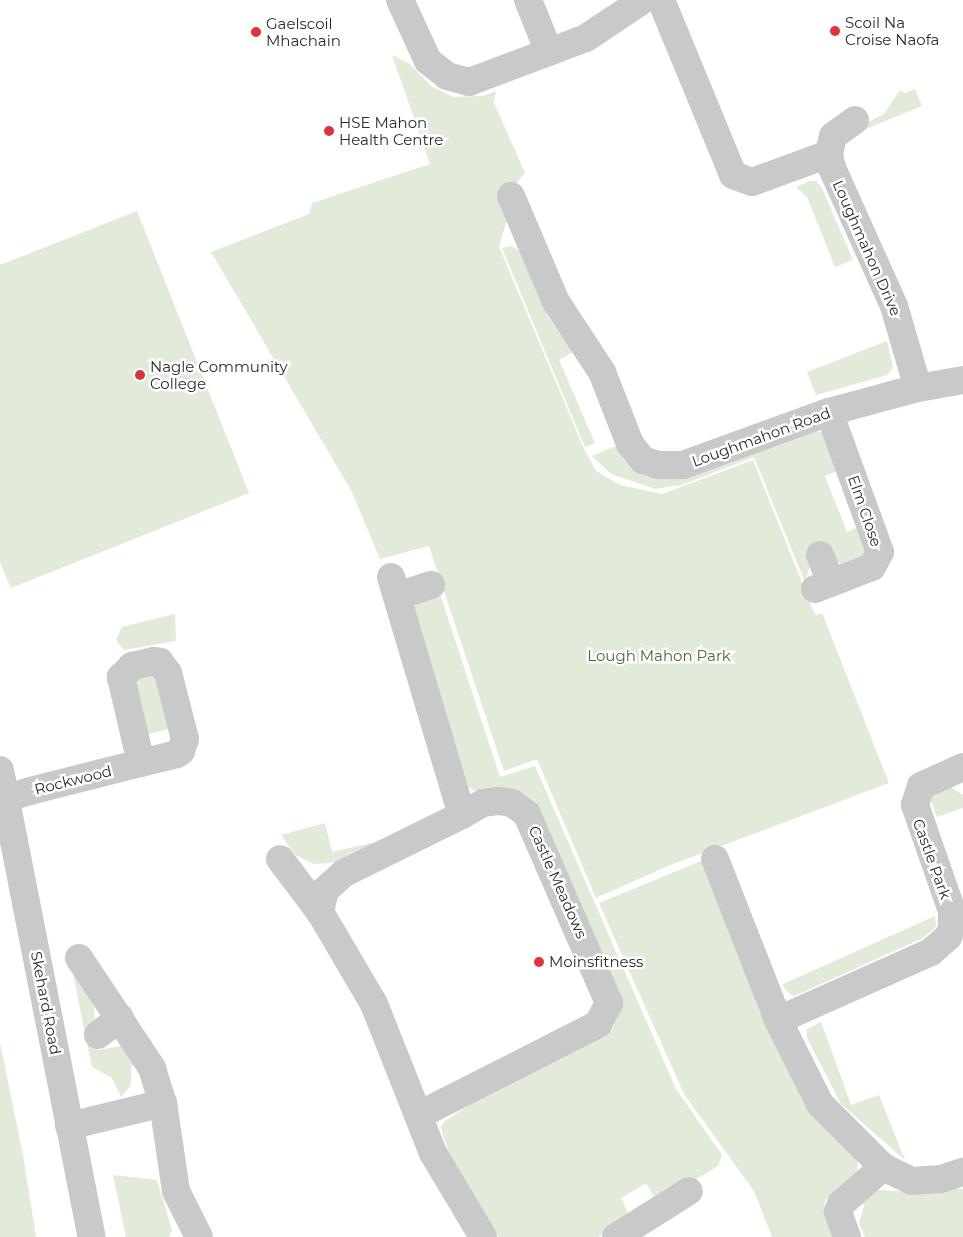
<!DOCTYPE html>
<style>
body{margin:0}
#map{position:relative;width:963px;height:1237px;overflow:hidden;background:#fff;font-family:Montserrat,sans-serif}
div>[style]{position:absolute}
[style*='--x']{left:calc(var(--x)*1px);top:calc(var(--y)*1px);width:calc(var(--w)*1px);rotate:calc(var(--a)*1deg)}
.green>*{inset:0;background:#e2eada}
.minor>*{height:28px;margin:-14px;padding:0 14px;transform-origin:14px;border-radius:14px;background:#c9c9c9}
.dots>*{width:14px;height:14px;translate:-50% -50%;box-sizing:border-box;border:2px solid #fff;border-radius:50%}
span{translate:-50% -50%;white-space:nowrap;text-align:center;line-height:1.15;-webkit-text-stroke:5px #fff;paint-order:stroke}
.poi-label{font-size:15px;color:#2c2c2c}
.left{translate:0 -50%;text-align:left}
.street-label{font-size:15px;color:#2c2c2c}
.park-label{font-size:15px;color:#4e663c}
</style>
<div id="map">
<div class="green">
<div style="clip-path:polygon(392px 55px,410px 64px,431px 86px,453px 97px,483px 96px,496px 91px,494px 103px,525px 173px,503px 199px,507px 219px,499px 247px,584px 449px,596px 471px,620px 485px,662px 494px,753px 460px,815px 615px,822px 613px,889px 783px,668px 866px,596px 898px,537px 759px,504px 771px,429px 546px,380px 559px,352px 492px,211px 252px,309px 214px,312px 203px,430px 164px)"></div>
<div style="clip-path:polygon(915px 89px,922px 106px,861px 131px,864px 124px,884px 114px,900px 90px,905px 93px)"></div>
<div style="clip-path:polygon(810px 181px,816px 181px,822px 188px,853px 260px,835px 267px,807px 197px,796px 187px)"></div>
<div style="clip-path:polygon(137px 211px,249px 493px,11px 588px,0 562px,0 265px)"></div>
<div style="clip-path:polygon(511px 246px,519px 250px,548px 317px,573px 352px,559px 360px,595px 443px,585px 447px,502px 248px)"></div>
<div style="clip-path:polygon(887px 341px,893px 367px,887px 375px,816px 395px,807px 372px)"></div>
<div style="clip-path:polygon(813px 430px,825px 433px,837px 471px,825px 476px,847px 532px,862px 525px,866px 556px,844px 565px,836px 562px,811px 562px,805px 582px,754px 457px,681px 485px,655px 489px,611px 474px,592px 456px,616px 446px,624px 460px,636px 469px,666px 478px,684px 478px)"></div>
<div style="clip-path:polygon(439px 591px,500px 777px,535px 766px,676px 1089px,722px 1155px,718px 1166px,688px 1184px,682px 1179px,654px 1196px,646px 1183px,621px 1198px,630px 1217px,598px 1237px,499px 1237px,451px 1157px,443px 1136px,441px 1127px,445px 1121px,471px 1104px,612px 1030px,620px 1008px,543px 826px,491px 790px,473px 790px,468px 786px,411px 604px)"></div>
<div style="clip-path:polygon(175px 614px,176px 641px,124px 650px,116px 640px,122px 627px)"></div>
<div style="clip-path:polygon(155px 672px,173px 728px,144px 735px,133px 677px)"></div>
<div style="clip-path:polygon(951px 787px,963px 795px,963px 808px,937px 817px,929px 797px,934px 792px)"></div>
<div style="clip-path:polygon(325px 823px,332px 852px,371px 843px,373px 850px,342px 862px,314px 864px,294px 854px,281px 835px)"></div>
<div style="clip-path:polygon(706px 859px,759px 1011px,781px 1055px,858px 1160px,857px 1177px,825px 1200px,824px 1209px,833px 1237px,772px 1237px,754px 1191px,684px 1094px,599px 903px)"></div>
<div style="clip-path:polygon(935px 916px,936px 927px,923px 938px,801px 993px,793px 996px,785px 989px,783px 984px)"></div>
<div style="clip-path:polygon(73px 974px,94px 1006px,95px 1022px,87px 1029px,98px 1050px,122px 1046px,137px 1064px,131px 1066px,131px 1085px,121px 1097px,112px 1078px,92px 1067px)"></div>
<div style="clip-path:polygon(821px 1022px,851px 1105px,879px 1095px,905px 1160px,841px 1104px,807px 1038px,807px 1029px)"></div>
<div style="clip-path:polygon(0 1043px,23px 1155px,36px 1237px,0 1237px)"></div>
<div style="clip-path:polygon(113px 1175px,157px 1180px,172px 1230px,169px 1237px,126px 1237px)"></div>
<div style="clip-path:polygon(955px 1188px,963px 1189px,963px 1237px,865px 1237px,859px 1223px,864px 1206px,860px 1201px,878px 1190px,913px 1192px)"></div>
</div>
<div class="minor">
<div style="--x:400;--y:0;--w:67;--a:65.3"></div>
<div style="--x:428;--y:61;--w:24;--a:38"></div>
<div style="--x:447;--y:76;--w:23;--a:15"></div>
<div style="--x:469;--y:82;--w:125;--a:-20.6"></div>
<div style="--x:586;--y:38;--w:69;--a:-33.7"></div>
<div style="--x:528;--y:0;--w:56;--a:68"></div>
<div style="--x:661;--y:0;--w:189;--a:67.6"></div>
<div style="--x:733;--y:175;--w:20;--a:20"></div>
<div style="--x:752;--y:182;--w:82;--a:-20"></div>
<div style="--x:855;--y:120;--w:27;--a:144"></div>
<div style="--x:833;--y:136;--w:18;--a:103"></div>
<div style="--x:829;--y:154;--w:14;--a:78"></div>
<div style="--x:832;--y:168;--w:151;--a:65.8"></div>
<div style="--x:894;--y:306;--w:85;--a:73.7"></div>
<div style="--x:511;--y:196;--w:115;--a:67"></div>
<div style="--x:556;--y:302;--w:84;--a:56.7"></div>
<div style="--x:602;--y:372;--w:77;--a:68.7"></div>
<div style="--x:630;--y:444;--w:21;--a:51"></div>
<div style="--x:643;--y:460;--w:16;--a:18"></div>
<div style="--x:658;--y:465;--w:25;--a:0"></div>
<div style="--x:683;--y:465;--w:155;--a:-20"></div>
<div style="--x:829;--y:412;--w:92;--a:-15.1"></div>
<div style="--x:918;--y:388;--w:46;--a:-10.1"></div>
<div style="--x:820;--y:555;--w:29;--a:68"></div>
<div style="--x:391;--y:577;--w:248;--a:73.4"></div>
<div style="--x:462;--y:815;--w:131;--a:153.8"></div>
<div style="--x:344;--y:873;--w:25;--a:138"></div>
<div style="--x:325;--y:890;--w:23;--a:103"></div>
<div style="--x:320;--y:912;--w:107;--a:59.6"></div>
<div style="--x:374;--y:1004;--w:160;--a:68.4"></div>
<div style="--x:433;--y:1153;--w:98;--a:59.2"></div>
<div style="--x:815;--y:589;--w:61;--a:-21.1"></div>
<div style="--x:872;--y:567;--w:17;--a:-62"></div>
<div style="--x:880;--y:552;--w:149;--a:-110"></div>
<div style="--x:397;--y:596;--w:36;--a:-18"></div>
<div style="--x:963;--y:767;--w:46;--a:155.7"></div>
<div style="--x:921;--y:786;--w:20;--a:108"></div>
<div style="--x:915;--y:805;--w:112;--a:70.8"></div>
<div style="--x:952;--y:911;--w:17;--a:90"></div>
<div style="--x:952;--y:928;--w:10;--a:114"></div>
<div style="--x:948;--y:937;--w:23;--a:139"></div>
<div style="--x:931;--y:952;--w:167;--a:156"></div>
<div style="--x:778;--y:1020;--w:94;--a:63.4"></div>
<div style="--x:820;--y:1104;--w:89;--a:45"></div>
<div style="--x:883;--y:1167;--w:32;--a:26"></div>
<div style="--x:912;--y:1181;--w:29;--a:-4"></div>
<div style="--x:941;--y:1179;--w:23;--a:-18"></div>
<div style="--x:0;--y:770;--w:476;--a:78.9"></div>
<div style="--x:6;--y:798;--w:25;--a:-16"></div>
<div style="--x:30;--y:791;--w:114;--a:-14.2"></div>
<div style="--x:141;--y:763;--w:37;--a:-14"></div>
<div style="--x:177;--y:754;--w:5;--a:-37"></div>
<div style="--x:181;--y:751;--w:13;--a:-72"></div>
<div style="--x:185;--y:739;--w:68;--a:-104.4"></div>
<div style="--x:168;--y:673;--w:14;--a:-126"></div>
<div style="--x:160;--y:662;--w:6;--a:-171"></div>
<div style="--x:154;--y:661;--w:23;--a:167"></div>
<div style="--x:132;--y:666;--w:16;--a:135"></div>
<div style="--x:121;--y:677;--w:88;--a:76.9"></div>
<div style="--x:280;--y:859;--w:66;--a:53"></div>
<div style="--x:715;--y:859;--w:173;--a:68.6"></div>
<div style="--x:79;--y:958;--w:132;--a:56.4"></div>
<div style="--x:152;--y:1068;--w:37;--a:73"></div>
<div style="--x:163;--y:1103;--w:89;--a:81.6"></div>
<div style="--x:176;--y:1191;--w:51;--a:63.4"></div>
<div style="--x:98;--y:1035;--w:28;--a:-38"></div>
<div style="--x:419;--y:1115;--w:201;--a:-26.9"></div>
<div style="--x:598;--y:1024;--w:24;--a:-62"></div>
<div style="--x:609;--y:1003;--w:206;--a:-113.5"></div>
<div style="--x:527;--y:814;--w:19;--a:-144"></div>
<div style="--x:512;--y:803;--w:13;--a:-171"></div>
<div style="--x:499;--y:801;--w:16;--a:173"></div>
<div style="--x:483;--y:803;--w:24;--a:150"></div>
<div style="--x:69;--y:1126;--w:97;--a:-13.7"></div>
<div style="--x:616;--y:1237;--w:86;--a:-32.2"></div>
<div style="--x:847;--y:1237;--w:27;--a:-110"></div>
<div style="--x:838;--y:1212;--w:9;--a:-69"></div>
<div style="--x:841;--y:1204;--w:56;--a:-41.4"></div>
</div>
<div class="dots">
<div style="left:835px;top:31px;background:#df3339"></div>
<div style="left:256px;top:32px;background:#df3339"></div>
<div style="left:329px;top:131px;background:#df3339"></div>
<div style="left:140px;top:375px;background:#df3339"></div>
<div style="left:539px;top:962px;background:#df3339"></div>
</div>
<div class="poi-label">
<span class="left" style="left:845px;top:31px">Scoil Na<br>Croise Naofa</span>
<span class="left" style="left:266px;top:32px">Gaelscoil<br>Mhachain</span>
<span class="left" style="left:339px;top:131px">HSE Mahon<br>Health Centre</span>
<span class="left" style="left:150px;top:375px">Nagle Community<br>College</span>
<span class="left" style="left:549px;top:962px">Moinsfitness</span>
</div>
<div class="street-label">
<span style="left:867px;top:248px;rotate:66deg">Loughmahon Drive</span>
<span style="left:761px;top:437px;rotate:-20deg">Loughmahon Road</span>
<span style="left:865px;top:511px;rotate:71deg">Elm Close</span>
<span style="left:73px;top:780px;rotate:-14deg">Rockwood</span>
<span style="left:932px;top:859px;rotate:70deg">Castle Park</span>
<span style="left:558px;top:882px;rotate:66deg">Castle Meadows</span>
<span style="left:46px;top:1003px;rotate:79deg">Skehard Road</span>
</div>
<div class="park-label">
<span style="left:659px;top:656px">Lough Mahon Park</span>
</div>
</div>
